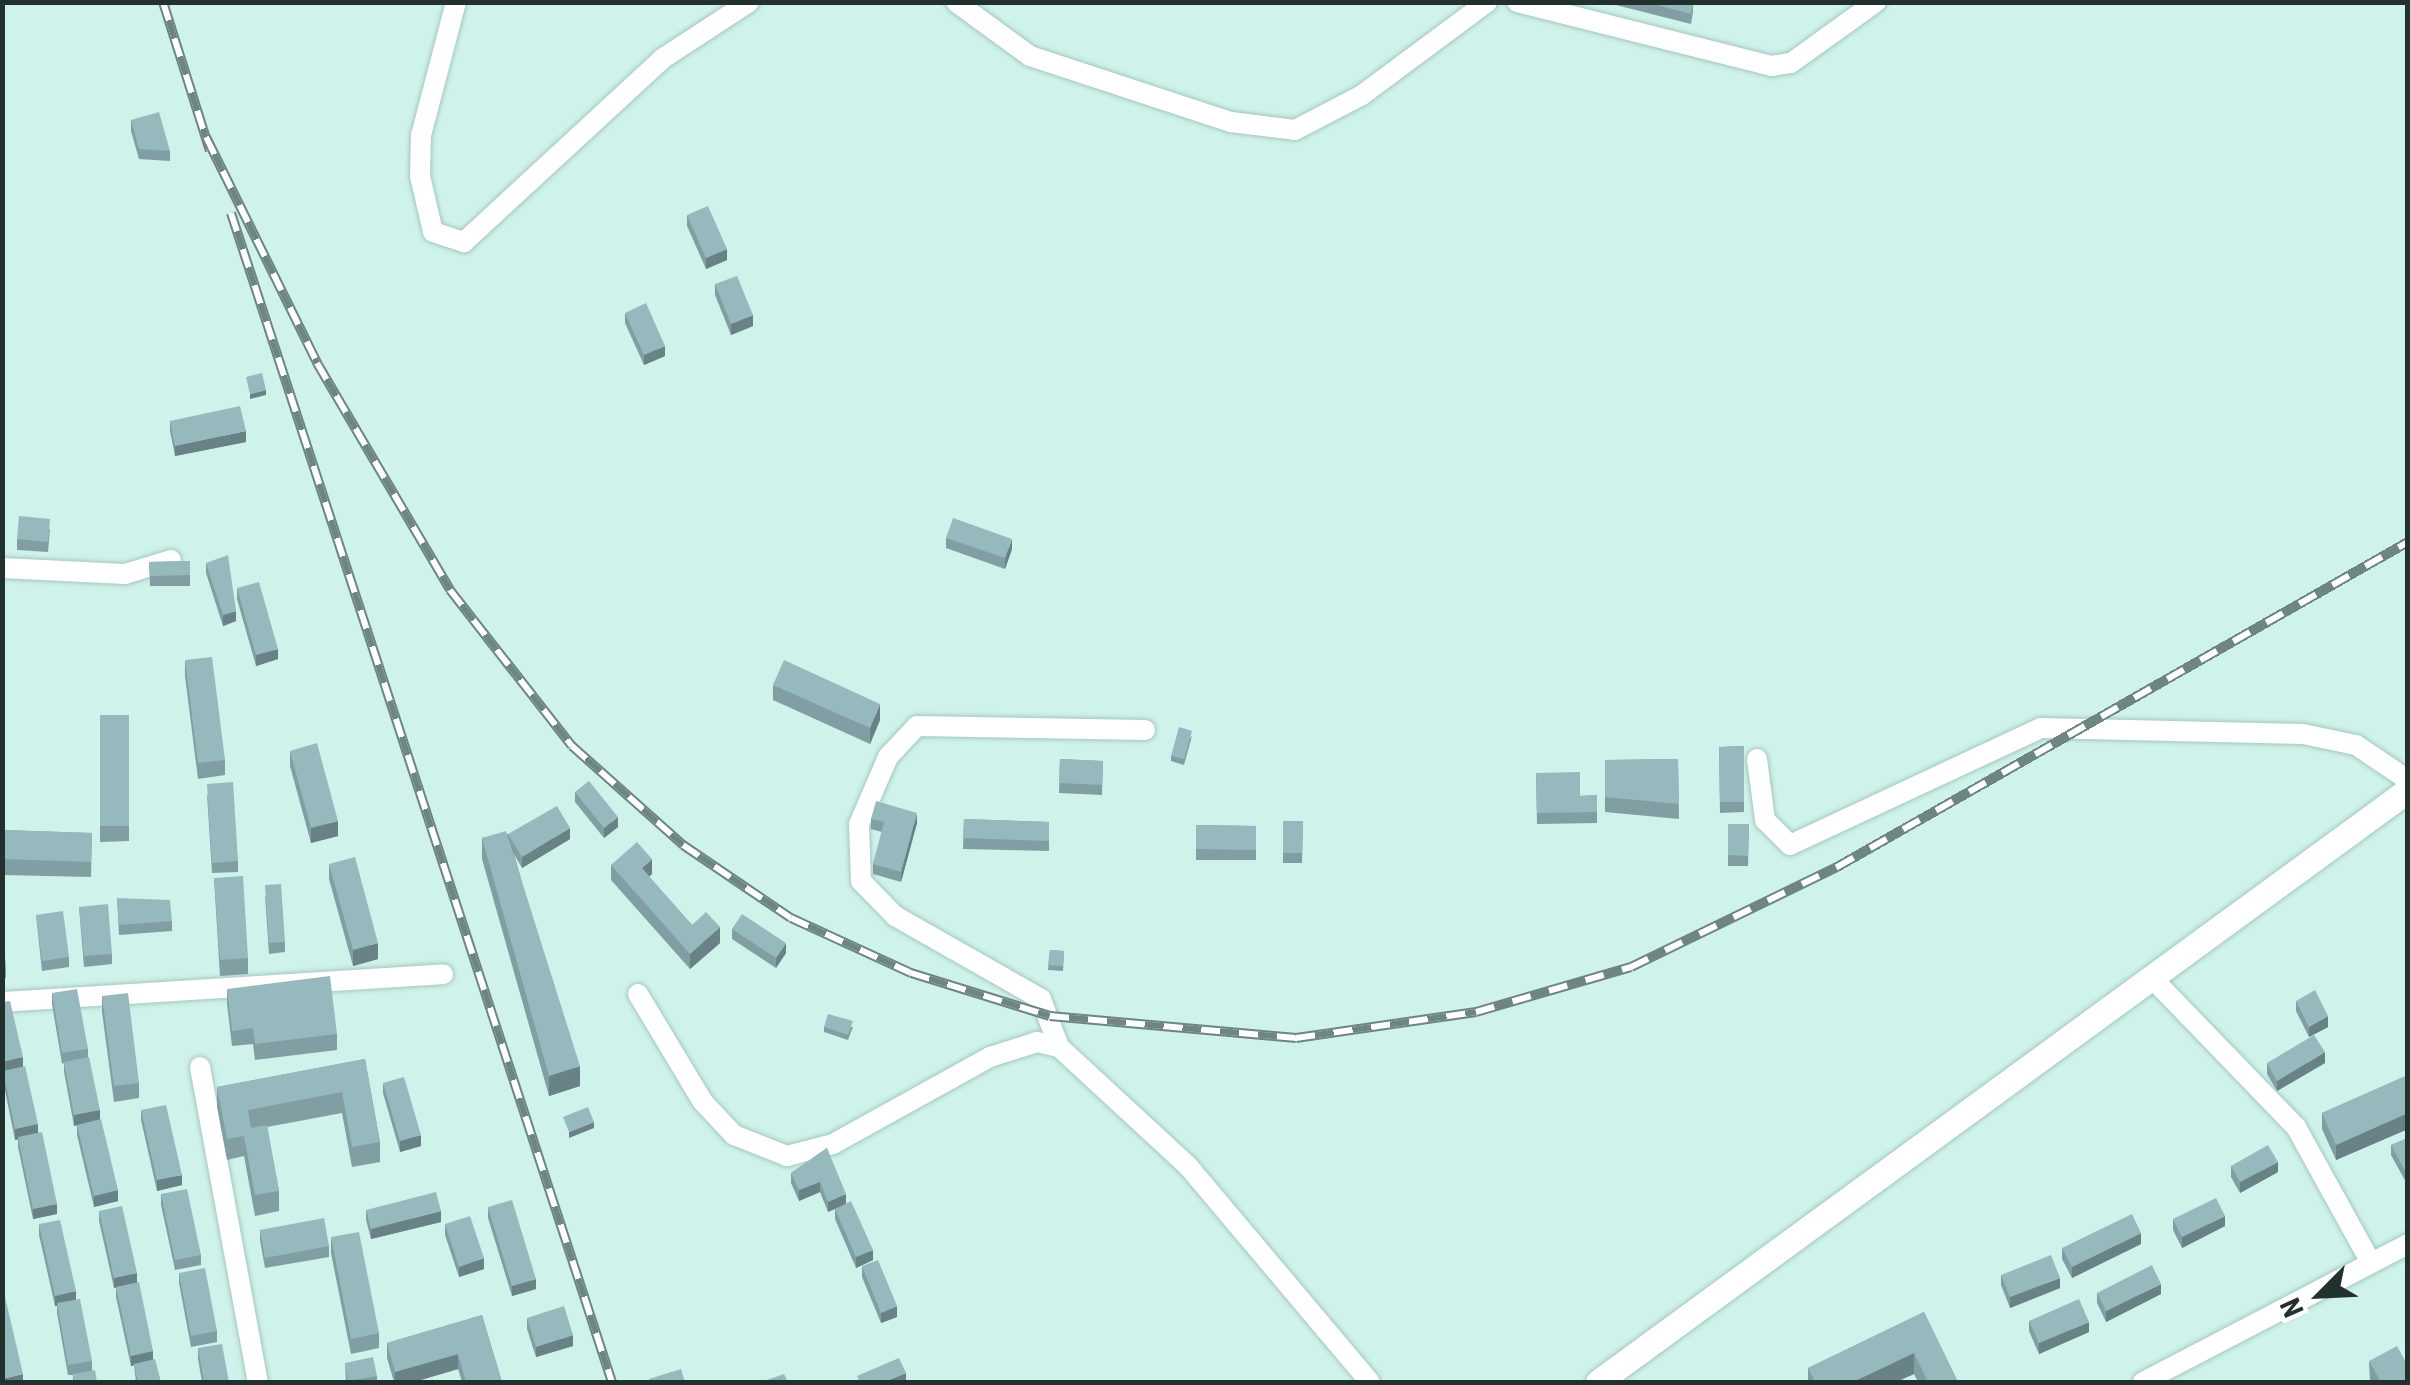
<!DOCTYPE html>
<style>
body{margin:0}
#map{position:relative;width:2410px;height:1385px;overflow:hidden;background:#cff3eb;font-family:"Roboto Condensed",sans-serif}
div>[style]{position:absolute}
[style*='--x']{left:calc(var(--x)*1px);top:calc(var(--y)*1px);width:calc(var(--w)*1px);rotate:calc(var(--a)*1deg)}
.roads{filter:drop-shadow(0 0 2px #a4c7c0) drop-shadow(0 0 2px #a4c7c0)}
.minor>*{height:20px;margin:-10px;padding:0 10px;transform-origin:10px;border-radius:10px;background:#fff}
.tertiary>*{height:25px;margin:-12.5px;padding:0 12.5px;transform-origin:12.5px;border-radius:12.5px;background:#fff}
.rail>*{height:10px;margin-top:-5px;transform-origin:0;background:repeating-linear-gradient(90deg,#fff 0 19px,#6e8681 0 38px);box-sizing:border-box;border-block:2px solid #6e8681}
.wall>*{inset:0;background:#819fa3}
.shaded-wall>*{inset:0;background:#698285}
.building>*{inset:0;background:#96b9be}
span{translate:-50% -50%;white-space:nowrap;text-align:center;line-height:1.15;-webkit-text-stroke:10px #fff;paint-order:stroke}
.frame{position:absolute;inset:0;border:5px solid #23312e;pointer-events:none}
.north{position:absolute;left:2270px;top:1245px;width:100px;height:100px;-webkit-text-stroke:8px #fff;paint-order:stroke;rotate:246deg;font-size:28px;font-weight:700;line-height:40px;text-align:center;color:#23312e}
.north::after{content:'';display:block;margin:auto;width:35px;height:45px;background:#23312e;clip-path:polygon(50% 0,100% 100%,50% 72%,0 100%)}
</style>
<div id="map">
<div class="roads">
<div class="minor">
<div style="--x:456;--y:2;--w:138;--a:104.7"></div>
<div style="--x:421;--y:135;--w:41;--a:91.4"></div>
<div style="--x:420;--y:176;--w:57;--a:76.9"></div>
<div style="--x:433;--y:232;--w:33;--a:18"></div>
<div style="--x:464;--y:242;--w:270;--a:-42.7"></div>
<div style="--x:662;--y:59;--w:104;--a:-33.2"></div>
<div style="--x:956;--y:2;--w:92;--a:36.1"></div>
<div style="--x:1030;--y:56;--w:212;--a:18.2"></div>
<div style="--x:1231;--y:122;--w:64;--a:7.1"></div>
<div style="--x:1295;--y:130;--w:76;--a:-27.6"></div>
<div style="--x:1362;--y:95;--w:156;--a:-36.6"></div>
<div style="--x:1517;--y:2;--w:262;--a:14.1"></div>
<div style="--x:1771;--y:66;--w:20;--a:-9"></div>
<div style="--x:1791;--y:63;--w:105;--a:-35.7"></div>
<div style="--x:2;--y:568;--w:123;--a:2.8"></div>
<div style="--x:125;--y:574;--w:48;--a:-16.9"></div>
<div style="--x:1145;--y:730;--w:228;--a:-179"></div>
<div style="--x:917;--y:726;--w:42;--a:133.1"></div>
<div style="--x:888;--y:757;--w:73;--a:113.4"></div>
<div style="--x:859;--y:824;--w:57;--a:88"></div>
<div style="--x:861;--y:881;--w:49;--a:45.8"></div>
<div style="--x:895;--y:916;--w:168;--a:29.6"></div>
<div style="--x:1041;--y:999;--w:51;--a:69.4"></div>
<div style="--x:1059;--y:1047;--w:176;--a:42.7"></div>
<div style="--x:1188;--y:1166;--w:282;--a:49.9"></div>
<div style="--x:1757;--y:759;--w:62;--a:82.5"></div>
<div style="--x:1765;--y:820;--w:35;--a:45"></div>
<div style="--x:1790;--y:845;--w:277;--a:-25"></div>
<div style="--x:2041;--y:728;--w:262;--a:1.3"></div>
<div style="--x:2303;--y:734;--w:54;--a:11.7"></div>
<div style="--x:2356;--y:745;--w:63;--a:33.9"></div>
<div style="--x:2151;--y:977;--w:209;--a:46"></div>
<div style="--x:2296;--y:1127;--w:155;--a:61.1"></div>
<div style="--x:638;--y:994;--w:126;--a:59"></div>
<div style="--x:703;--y:1102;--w:45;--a:46.8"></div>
<div style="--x:734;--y:1135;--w:57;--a:21.6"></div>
<div style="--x:787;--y:1156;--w:48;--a:-14.6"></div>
<div style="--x:833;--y:1144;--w:179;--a:-29"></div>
<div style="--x:990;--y:1057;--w:49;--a:-17.7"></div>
<div style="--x:1037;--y:1042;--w:23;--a:13"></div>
<div style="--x:2;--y:1002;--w:442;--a:-3.6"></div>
<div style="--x:200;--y:1067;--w:320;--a:79.6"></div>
<div style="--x:2143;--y:1382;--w:299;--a:-27.5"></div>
</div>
<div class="tertiary">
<div style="--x:1598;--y:1382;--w:1003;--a:-36.16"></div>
</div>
</div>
<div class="rail">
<div style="--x:163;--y:2;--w:156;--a:72.5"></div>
<div style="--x:206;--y:137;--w:252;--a:63.8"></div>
<div style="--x:317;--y:363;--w:263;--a:59.6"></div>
<div style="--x:450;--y:590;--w:198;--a:52"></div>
<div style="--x:572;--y:746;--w:149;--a:41.7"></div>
<div style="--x:683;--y:845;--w:130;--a:34.1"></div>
<div style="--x:791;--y:918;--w:132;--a:24.6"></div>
<div style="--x:911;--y:973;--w:145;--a:17.2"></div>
<div style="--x:1050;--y:1016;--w:247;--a:5.1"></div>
<div style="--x:1296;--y:1038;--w:182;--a:-8.2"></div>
<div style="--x:1476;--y:1012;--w:161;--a:-16.2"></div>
<div style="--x:1631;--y:967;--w:229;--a:-25.9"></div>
<div style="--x:1837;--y:867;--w:657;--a:-29.65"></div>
<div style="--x:231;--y:213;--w:1230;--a:71.95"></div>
</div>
<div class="wall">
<div style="clip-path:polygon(1604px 2px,1693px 2px,1693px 12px,1691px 24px)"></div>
<div style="clip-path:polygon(131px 120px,170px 151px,170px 161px,139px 159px,131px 131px)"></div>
<div style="clip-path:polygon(687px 215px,727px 260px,706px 269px,687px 226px)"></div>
<div style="clip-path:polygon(715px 284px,753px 326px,731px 335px,715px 295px)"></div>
<div style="clip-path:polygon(625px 313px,665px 356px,644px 365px,625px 323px)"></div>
<div style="clip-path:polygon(170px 421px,246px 442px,175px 456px,170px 431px)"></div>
<div style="clip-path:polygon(50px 529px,48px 552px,17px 550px,17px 539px)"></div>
<div style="clip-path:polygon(946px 538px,1012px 549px,1005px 569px,946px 548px)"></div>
<div style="clip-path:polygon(190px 561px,190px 586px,150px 586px,149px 562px)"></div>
<div style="clip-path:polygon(206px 563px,236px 621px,223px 626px,206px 573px)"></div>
<div style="clip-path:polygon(237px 588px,278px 659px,256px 666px,237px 599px)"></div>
<div style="clip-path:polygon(185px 660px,225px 760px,225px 775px,198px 779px,185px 676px)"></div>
<div style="clip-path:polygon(773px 685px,880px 720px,870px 744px,773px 700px)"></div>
<div style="clip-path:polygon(100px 715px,129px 715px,129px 841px,100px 842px)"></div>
<div style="clip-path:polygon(1192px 736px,1184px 765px,1171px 761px,1171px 756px)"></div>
<div style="clip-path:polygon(1744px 746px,1744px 812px,1720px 813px,1719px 747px)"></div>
<div style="clip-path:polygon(290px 751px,338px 836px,311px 843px,290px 766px)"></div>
<div style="clip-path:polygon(1060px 759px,1103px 761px,1102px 795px,1059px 793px)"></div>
<div style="clip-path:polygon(1678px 759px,1679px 819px,1605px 812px,1605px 760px)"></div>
<div style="clip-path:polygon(1536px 773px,1580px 796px,1597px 795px,1597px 823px,1537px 824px)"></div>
<div style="clip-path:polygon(575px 792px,618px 827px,604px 838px,575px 802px)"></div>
<div style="clip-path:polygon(207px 794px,238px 861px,238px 872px,212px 873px)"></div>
<div style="clip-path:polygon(871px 819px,917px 823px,901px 882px,873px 874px,873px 864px,882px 832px,871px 829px)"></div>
<div style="clip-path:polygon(964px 819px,1049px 822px,1049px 851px,963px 849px)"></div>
<div style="clip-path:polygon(1283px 821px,1303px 821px,1302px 863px,1283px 863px)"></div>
<div style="clip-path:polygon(1728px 824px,1749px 824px,1748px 866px,1728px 866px)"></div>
<div style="clip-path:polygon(1196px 825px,1256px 826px,1256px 860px,1196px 860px)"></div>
<div style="clip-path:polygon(2px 830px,92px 833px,91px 877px,2px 875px)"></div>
<div style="clip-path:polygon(508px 834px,570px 839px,522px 868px,514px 854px,580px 1086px,549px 1096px,482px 859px,482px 838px)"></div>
<div style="clip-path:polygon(329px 864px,378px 959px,353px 966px,329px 879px)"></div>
<div style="clip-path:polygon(611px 865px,652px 874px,649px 877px,692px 925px,720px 943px,690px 969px,611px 880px)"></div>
<div style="clip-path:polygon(214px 878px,248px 958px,248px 974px,220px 976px)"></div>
<div style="clip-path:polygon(265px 895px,285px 942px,285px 952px,269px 954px)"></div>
<div style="clip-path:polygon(117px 898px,172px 921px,172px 931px,119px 935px)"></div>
<div style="clip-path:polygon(79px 907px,112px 954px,112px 964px,84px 967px)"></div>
<div style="clip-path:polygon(36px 915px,69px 957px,69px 967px,42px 971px)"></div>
<div style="clip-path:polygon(732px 929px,786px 953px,776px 968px,732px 939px)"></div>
<div style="clip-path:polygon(2px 931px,6px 967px,6px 978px,2px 978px)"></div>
<div style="clip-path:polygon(1050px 950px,1064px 951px,1063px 971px,1048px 970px)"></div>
<div style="clip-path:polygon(227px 989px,337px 1034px,337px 1050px,255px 1060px,253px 1044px,232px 1046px,227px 1004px)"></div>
<div style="clip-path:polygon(52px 993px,88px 1049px,88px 1057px,100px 1120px,118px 1201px,94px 1207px,77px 1135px,77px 1125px,74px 1126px,64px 1072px,64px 1063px,62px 1064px,52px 1004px)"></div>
<div style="clip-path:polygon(102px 996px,139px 1083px,139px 1098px,114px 1102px,102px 1012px)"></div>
<div style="clip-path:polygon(2296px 1001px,2328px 1027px,2309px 1037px,2296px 1011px)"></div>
<div style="clip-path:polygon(2px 1002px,23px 1066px,57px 1214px,33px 1219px,18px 1147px,18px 1139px,15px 1140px,3px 1081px)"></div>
<div style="clip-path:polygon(824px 1027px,853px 1027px,848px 1040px,824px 1032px)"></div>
<div style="clip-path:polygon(365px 1059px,380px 1142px,380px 1162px,352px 1167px,342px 1113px,267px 1127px,279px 1191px,279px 1211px,255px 1216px,244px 1156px,227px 1160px,217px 1107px,217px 1087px)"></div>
<div style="clip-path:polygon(2267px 1063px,2325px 1063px,2277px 1091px,2267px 1074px)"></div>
<div style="clip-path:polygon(2408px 1075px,2408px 1129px,2336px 1160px,2322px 1129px,2322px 1113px)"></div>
<div style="clip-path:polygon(383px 1083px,421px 1146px,400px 1152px,383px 1093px)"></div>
<div style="clip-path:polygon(141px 1110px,182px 1185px,157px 1191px,141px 1120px)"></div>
<div style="clip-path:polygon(2408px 1138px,2408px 1186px,2391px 1155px,2391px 1145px)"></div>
<div style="clip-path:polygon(827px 1148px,846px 1203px,873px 1260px,856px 1268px,835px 1219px,835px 1209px,828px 1212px,820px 1192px,799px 1201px,791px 1183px,791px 1173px)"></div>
<div style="clip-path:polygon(2231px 1166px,2278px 1172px,2240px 1193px,2231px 1177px)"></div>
<div style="clip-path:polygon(161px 1194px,201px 1255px,201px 1265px,175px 1270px,161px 1205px)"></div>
<div style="clip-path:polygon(488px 1207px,536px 1289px,512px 1296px,488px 1218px)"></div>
<div style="clip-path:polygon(366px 1210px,441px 1222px,371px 1239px,366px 1220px)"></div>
<div style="clip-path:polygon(99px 1211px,137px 1282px,153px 1360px,161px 1382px,136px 1382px,134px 1365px,131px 1366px,116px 1297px,116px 1288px,114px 1288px,99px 1221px)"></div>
<div style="clip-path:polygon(2173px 1219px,2225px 1226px,2182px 1248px,2173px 1230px)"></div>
<div style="clip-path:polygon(39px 1224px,76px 1299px,92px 1361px,92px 1371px,97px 1382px,73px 1382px,73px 1375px,68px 1375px,57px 1313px,57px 1306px,55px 1306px,39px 1235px)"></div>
<div style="clip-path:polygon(445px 1224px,484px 1269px,459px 1277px,445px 1235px)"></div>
<div style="clip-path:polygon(260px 1230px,329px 1246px,329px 1257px,265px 1268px,260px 1240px)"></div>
<div style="clip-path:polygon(331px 1237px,379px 1333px,379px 1348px,351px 1354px,331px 1253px)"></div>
<div style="clip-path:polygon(2141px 1244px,2072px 1278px,2062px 1259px,2062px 1248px)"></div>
<div style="clip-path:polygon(862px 1266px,897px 1317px,881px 1323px,862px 1277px)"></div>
<div style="clip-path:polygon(179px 1273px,217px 1331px,217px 1342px,191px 1347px,179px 1283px)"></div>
<div style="clip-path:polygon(2001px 1275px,2060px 1288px,2010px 1308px,2001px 1285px)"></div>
<div style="clip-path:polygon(2097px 1293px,2161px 1294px,2106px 1322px,2097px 1303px)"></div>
<div style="clip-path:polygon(1924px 1312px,1958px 1382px,1918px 1382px,1914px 1374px,1896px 1382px,1808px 1382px,1808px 1368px)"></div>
<div style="clip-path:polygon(482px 1315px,502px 1382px,462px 1382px,458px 1369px,414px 1382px,394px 1382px,387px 1358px,387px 1343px)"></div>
<div style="clip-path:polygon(527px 1318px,573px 1346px,536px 1357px,527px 1329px)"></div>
<div style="clip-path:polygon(2029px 1321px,2089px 1332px,2039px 1354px,2029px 1331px)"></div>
<div style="clip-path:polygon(198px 1348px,229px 1382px,202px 1382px,198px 1359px)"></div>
<div style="clip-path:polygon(2369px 1361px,2408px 1382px,2370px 1382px)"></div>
<div style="clip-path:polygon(345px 1363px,377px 1376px,377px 1382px,346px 1382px)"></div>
</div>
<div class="shaded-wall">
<div style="clip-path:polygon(727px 249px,727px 260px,706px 269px,706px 258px)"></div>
<div style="clip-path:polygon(753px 315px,753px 326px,731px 335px,731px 324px)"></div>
<div style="clip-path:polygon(665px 346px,665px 356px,644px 365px,644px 355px)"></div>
<div style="clip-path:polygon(266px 390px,266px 395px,250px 399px,250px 394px)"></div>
<div style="clip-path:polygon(246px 431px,246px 442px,175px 456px,175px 446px)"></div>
<div style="clip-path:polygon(1012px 539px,1012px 549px,1005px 569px,1005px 558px)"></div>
<div style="clip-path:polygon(236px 611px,236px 621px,223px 626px,223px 615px)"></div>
<div style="clip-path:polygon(278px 649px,278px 659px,256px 666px,256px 655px)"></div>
<div style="clip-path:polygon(880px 704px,880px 720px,870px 744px,870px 728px)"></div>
<div style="clip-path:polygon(917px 813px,917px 823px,901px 882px,901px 872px)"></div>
<div style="clip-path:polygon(618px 817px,618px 827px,604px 838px,604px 828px)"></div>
<div style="clip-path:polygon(338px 821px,338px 836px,311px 843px,311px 828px)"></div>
<div style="clip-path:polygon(570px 828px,570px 839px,522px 868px,522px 857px)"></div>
<div style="clip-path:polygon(652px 859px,652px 874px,642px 883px,642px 868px)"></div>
<div style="clip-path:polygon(720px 927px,720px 943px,690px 969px,690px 954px)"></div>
<div style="clip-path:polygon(378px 943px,378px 959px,353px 966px,353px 950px)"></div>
<div style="clip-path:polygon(786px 943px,786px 953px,776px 968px,776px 958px)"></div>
<div style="clip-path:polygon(2328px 1016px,2328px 1027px,2309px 1037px,2309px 1027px)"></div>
<div style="clip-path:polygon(2325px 1052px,2325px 1063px,2277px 1091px,2277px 1081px)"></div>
<div style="clip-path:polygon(23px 1057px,23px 1067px,2px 1072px,2px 1062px)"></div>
<div style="clip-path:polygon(580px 1066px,580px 1086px,549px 1096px,549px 1076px)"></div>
<div style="clip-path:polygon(100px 1110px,100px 1120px,74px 1126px,74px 1115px)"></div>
<div style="clip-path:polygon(2408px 1113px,2408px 1129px,2336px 1160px,2336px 1145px)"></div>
<div style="clip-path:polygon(594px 1122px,594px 1128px,569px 1138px,569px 1132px)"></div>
<div style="clip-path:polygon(38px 1124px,38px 1135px,15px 1140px,15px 1129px)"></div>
<div style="clip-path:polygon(421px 1135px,421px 1146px,400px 1152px,400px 1141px)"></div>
<div style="clip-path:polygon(2278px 1162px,2278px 1172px,2240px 1193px,2240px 1182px)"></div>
<div style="clip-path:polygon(182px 1175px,182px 1185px,157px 1191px,157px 1180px)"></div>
<div style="clip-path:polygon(820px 1182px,820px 1192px,799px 1201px,799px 1190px)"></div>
<div style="clip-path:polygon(118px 1190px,118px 1201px,94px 1207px,94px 1196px)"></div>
<div style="clip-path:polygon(846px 1194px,846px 1204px,828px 1212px,828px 1202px)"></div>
<div style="clip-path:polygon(57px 1204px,57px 1214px,33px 1219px,33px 1209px)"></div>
<div style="clip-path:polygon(441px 1211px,441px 1222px,371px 1239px,371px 1229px)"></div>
<div style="clip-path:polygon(2225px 1216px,2225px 1226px,2182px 1248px,2182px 1237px)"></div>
<div style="clip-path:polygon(2141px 1233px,2141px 1244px,2072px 1278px,2072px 1267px)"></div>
<div style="clip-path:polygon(873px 1250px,873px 1260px,856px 1268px,856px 1257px)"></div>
<div style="clip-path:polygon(484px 1258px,484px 1269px,459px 1277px,459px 1267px)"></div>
<div style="clip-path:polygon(137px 1273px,137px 1283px,114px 1288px,114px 1278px)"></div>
<div style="clip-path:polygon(2060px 1278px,2060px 1288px,2010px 1308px,2010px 1297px)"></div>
<div style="clip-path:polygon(536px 1279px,536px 1289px,512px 1296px,512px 1286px)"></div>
<div style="clip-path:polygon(2161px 1284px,2161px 1294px,2106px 1322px,2106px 1311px)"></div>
<div style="clip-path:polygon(76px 1291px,76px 1301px,55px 1306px,55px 1296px)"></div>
<div style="clip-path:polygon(897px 1306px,897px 1317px,881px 1323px,881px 1313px)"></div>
<div style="clip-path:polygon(2089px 1322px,2089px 1332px,2039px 1354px,2039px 1343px)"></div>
<div style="clip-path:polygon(573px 1335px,573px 1346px,536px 1357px,536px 1347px)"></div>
<div style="clip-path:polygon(153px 1351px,153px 1361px,131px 1366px,131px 1356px)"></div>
<div style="clip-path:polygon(1914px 1353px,1914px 1374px,1896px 1382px,1853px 1382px)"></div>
<div style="clip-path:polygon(458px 1354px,458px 1369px,414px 1382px,395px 1382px,395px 1372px)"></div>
<div style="clip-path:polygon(906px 1373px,906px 1382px,884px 1382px)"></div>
<div style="clip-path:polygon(23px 1374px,23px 1382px,2px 1382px,2px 1379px)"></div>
</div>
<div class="building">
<div style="clip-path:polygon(1645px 2px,1693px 2px,1691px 14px)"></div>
<div style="clip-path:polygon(159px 112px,170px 151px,139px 149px,131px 120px)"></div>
<div style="clip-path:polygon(708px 206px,727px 249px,706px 258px,687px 215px)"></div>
<div style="clip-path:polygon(737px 276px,753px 315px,731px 324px,715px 284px)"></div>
<div style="clip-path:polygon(646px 303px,665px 346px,644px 355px,625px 313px)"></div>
<div style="clip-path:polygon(262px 373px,266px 390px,250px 394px,246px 377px)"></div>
<div style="clip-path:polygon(240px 406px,246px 431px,175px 446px,170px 421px)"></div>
<div style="clip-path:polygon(19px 516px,50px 519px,48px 542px,17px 539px)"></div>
<div style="clip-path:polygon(953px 518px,1012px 539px,1005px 558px,946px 538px)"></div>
<div style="clip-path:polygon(228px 555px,236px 611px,223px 615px,206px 563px)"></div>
<div style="clip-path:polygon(190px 561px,190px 575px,150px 576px,149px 562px)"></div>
<div style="clip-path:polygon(259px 582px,278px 649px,256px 655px,237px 588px)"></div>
<div style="clip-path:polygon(212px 657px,225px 760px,198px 763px,185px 660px)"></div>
<div style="clip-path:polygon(784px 660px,880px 704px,870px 728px,773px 685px)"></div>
<div style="clip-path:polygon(100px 715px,129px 715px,129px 826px,100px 826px)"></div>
<div style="clip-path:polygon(1179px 727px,1192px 731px,1184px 759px,1171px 756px)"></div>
<div style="clip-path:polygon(317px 743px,338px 821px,311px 828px,290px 751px)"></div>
<div style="clip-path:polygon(1744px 746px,1744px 802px,1720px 802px,1719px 747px)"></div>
<div style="clip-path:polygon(1060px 759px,1103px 761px,1102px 785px,1059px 783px)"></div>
<div style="clip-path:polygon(1678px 759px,1679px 804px,1605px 797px,1605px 760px)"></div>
<div style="clip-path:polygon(1580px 772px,1580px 796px,1597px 795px,1597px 812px,1537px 813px,1536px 773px)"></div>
<div style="clip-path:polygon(589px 781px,618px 817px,604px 828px,575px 792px)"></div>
<div style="clip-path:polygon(233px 782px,238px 861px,212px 863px,207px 784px)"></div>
<div style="clip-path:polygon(876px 801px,917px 813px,901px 872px,873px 864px,884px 822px,871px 819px)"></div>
<div style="clip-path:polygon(557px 806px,570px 828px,522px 857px,508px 834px)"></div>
<div style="clip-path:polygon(964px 819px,1049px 822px,1049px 841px,963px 838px)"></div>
<div style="clip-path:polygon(1283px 821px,1303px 821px,1302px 853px,1283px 853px)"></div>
<div style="clip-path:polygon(1728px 824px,1749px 824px,1748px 856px,1728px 855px)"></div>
<div style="clip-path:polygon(1196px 825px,1256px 826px,1256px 850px,1196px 849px)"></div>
<div style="clip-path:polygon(2px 830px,92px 833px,91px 862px,2px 859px)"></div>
<div style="clip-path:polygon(506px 831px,580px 1066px,549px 1076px,482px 838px)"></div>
<div style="clip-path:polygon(637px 842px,652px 859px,642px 868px,692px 925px,706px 912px,720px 927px,690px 954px,611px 865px)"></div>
<div style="clip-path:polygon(355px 857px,378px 943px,353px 950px,329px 864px)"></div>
<div style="clip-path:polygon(243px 876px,248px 958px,220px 960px,214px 878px)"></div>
<div style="clip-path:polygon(281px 884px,285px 942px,269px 943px,265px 885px)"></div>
<div style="clip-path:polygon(117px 898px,170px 900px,172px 921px,119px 925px)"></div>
<div style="clip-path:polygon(108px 904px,112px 954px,84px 956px,79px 907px)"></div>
<div style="clip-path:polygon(63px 911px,69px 957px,42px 961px,36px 915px)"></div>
<div style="clip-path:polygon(742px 914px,786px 943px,776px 958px,732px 929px)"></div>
<div style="clip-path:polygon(2px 931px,6px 967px,2px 968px)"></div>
<div style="clip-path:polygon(1050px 950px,1064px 951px,1063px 966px,1048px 965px)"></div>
<div style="clip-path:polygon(330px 976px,337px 1034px,255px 1044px,253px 1028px,232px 1031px,227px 989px)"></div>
<div style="clip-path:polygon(77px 989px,88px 1049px,62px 1053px,52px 993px)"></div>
<div style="clip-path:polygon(2315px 990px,2328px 1016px,2309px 1027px,2296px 1001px)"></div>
<div style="clip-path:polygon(128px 993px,139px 1083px,114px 1086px,102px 996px)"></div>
<div style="clip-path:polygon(10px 1001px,23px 1057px,2px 1062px,2px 1002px)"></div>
<div style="clip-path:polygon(828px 1014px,853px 1021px,848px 1035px,824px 1027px)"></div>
<div style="clip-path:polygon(2314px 1035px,2325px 1052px,2277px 1081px,2267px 1063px)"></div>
<div style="clip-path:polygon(89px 1057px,100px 1110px,74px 1115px,64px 1062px)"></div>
<div style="clip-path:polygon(365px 1059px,380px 1142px,352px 1147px,342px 1092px,248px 1110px,251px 1128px,267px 1125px,279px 1191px,255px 1195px,244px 1136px,227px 1139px,217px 1087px)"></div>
<div style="clip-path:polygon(25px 1066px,38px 1124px,15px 1129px,3px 1071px)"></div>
<div style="clip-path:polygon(2408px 1075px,2408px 1113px,2336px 1145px,2322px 1113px)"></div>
<div style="clip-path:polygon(404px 1077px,421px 1135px,400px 1141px,383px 1083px)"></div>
<div style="clip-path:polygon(166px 1105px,182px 1175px,157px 1180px,141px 1110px)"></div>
<div style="clip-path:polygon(588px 1107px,594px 1122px,569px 1132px,563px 1117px)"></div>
<div style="clip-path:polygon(101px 1119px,118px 1190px,94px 1196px,77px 1125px)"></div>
<div style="clip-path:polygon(42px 1132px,57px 1204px,33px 1209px,18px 1137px)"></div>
<div style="clip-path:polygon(2408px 1138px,2408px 1176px,2391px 1145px)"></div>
<div style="clip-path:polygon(2268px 1145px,2278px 1162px,2240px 1182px,2231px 1166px)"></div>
<div style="clip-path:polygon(827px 1148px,846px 1194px,828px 1202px,820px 1182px,799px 1190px,791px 1173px)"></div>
<div style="clip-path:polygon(187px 1189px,201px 1255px,175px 1260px,161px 1194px)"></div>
<div style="clip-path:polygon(436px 1192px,441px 1211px,371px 1229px,366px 1210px)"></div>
<div style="clip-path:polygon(2216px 1198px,2225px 1216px,2182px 1237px,2173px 1219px)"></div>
<div style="clip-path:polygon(512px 1200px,536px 1279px,512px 1286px,488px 1207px)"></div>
<div style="clip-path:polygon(851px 1201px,873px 1250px,856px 1257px,835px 1209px)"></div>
<div style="clip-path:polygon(122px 1206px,137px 1273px,114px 1278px,99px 1211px)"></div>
<div style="clip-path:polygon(2132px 1214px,2141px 1233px,2072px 1267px,2062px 1248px)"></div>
<div style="clip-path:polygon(470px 1216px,484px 1258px,459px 1267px,445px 1224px)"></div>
<div style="clip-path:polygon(324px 1218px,329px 1246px,265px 1258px,260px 1230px)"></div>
<div style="clip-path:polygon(60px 1220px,76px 1291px,55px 1296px,39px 1224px)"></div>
<div style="clip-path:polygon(359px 1232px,379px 1333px,351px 1339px,331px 1237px)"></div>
<div style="clip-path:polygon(2051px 1255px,2060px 1278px,2010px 1297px,2001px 1275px)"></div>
<div style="clip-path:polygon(878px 1260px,897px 1306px,881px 1313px,862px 1266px)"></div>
<div style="clip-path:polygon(2152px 1265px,2161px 1284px,2106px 1311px,2097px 1293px)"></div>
<div style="clip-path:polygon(205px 1268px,217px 1331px,191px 1336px,179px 1273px)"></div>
<div style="clip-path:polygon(139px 1282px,153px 1351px,131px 1356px,116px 1287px)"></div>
<div style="clip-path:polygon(2px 1284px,23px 1374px,2px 1379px)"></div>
<div style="clip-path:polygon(80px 1299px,92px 1361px,68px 1365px,57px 1303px)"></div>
<div style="clip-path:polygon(2079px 1299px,2089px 1322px,2039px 1343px,2029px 1321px)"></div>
<div style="clip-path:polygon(564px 1306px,573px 1335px,536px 1347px,527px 1318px)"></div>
<div style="clip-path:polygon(1924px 1312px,1958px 1382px,1928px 1382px,1914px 1353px,1853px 1382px,1815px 1382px,1808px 1368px)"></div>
<div style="clip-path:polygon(482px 1315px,502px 1382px,466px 1382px,458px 1354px,395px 1372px,387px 1343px)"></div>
<div style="clip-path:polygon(222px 1344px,229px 1382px,204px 1382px,198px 1348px)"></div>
<div style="clip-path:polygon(2397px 1346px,2408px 1366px,2408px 1382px,2381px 1382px,2369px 1361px)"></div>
<div style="clip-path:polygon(373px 1357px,377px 1376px,348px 1381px,345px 1363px)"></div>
<div style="clip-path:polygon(899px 1358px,906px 1373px,884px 1382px,860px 1382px,857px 1376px)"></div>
<div style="clip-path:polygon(155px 1359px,161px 1382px,138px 1382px,134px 1364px)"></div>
<div style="clip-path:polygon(681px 1369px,685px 1382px,650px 1382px,649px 1379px)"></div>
<div style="clip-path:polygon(95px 1370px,97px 1382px,74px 1382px,73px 1374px)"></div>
<div style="clip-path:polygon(784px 1374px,788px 1382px,761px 1382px)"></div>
</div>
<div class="frame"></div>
<div class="north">N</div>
</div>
